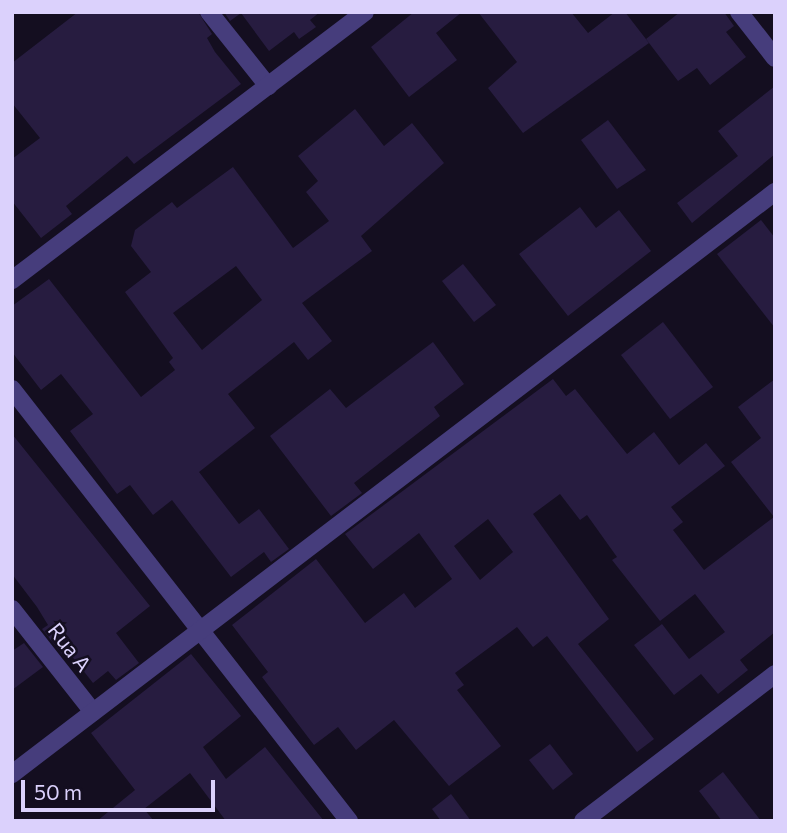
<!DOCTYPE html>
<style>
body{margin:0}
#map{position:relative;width:787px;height:833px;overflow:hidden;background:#140e20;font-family:Commissioner,sans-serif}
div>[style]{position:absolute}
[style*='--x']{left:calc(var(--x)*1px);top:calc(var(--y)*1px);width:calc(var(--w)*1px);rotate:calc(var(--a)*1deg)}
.building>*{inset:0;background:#271c40}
.street>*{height:18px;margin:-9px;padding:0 9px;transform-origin:9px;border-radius:9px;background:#463d7c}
span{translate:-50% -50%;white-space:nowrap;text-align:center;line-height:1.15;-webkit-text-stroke:5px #140e20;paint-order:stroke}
.street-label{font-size:21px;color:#dbd1fc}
.frame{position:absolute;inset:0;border:14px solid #dbd1fc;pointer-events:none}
.scale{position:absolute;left:21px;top:780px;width:194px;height:32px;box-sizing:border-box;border:4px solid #dbd1fc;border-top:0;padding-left:9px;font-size:21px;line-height:24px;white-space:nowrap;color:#dbd1fc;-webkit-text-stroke:5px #140e20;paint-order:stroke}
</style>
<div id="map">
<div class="building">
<div style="clip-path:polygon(78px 12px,198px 12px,212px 34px,207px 38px,215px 52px,241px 84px,134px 164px,127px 156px,66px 206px,72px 214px,41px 238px,12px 201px,12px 159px,40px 138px,12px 103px,12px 63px)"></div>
<div style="clip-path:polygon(224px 12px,320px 12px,310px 20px,316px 27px,299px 39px,294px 32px,269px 51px,241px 13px,230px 21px)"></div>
<div style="clip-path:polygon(414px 12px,462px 12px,436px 33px,457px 60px,409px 97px,371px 47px)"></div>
<div style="clip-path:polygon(478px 12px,571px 12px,588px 33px,615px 12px,625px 12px,649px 43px,523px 133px,488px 88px,517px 62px)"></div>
<div style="clip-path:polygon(680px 12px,724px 12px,734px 26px,726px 32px,746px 57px,710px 85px,697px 68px,678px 81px,646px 39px)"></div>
<div style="clip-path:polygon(775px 86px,775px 154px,692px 223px,677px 203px,738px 156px,718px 131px)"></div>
<div style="clip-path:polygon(evenodd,355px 109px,384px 146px,412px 123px,444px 163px,361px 236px,372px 251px,302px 303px,332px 341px,308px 360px,294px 342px,228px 394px,255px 428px,199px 472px,239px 524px,259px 509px,289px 549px,271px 562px,264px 552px,231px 577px,172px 500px,153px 515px,130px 485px,117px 494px,70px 431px,93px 414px,61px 374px,41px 390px,12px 352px,12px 306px,49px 279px,141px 397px,175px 370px,169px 362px,173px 358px,125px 292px,151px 272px,131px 246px,135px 230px,172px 202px,177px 208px,233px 167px,293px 248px,329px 221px,306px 192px,318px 181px,298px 156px,355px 109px,236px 266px,262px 300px,202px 350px,173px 313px,236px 266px)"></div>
<div style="clip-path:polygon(608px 120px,646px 170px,617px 189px,581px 140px)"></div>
<div style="clip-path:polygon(580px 207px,596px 228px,619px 210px,651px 251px,568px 316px,519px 254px)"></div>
<div style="clip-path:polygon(761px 220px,775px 238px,775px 328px,717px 254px)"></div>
<div style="clip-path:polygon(463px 264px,496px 305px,474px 322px,442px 281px)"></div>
<div style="clip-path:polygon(663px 322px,713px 387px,670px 419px,621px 355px)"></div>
<div style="clip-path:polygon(433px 342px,464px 384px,434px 407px,440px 416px,354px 483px,362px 493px,331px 516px,270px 436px,330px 389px,346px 408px)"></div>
<div style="clip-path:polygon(evenodd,553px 379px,566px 396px,575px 389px,627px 454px,654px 432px,679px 465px,706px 443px,725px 466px,671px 507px,683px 522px,673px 530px,704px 570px,774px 517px,731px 462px,761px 438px,738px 407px,775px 379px,775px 632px,740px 660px,748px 670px,718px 694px,701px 674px,674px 695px,634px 645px,662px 624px,689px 659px,725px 632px,695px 594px,660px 621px,612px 560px,617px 557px,587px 515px,580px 520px,560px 494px,533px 514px,609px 619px,578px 644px,654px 739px,637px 752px,547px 636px,533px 647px,517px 627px,455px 673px,464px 685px,457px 690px,501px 746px,449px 786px,394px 720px,356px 750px,338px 727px,314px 745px,262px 677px,268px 672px,232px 625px,316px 559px,365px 623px,404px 593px,415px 608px,452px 579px,419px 533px,373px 569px,345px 534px,553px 379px,488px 519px,513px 552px,480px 580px,454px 546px,488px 519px)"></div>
<div style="clip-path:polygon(12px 434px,150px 606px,116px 633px,139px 663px,116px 680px,108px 671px,93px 683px,67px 650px,62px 654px,42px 629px,48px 625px,37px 607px,12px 574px)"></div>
<div style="clip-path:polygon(24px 643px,43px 667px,12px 690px,12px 651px)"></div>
<div style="clip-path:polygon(191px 654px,241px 716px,203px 747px,226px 779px,265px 747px,324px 821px,226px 821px,190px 773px,144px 809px,154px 821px,97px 821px,135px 790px,91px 733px)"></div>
<div style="clip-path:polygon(550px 744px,573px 774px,553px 790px,529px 760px)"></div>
<div style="clip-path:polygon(723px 772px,761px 821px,722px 821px,699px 791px)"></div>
<div style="clip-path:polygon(451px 794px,471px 821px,441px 821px,432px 809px)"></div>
</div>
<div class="street">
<div style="--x:209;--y:12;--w:95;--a:51.4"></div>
<div style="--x:739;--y:12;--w:58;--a:52"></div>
<div style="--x:12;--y:280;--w:443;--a:-37.2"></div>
<div style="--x:12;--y:389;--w:548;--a:52.04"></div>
<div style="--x:12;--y:609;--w:131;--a:51.8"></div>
<div style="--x:12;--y:774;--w:960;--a:-37.34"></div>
<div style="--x:583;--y:821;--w:242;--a:-37.4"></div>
</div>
<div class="street-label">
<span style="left:70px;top:647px;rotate:52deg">Rua A</span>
</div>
<div class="frame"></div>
<div class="scale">50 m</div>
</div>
